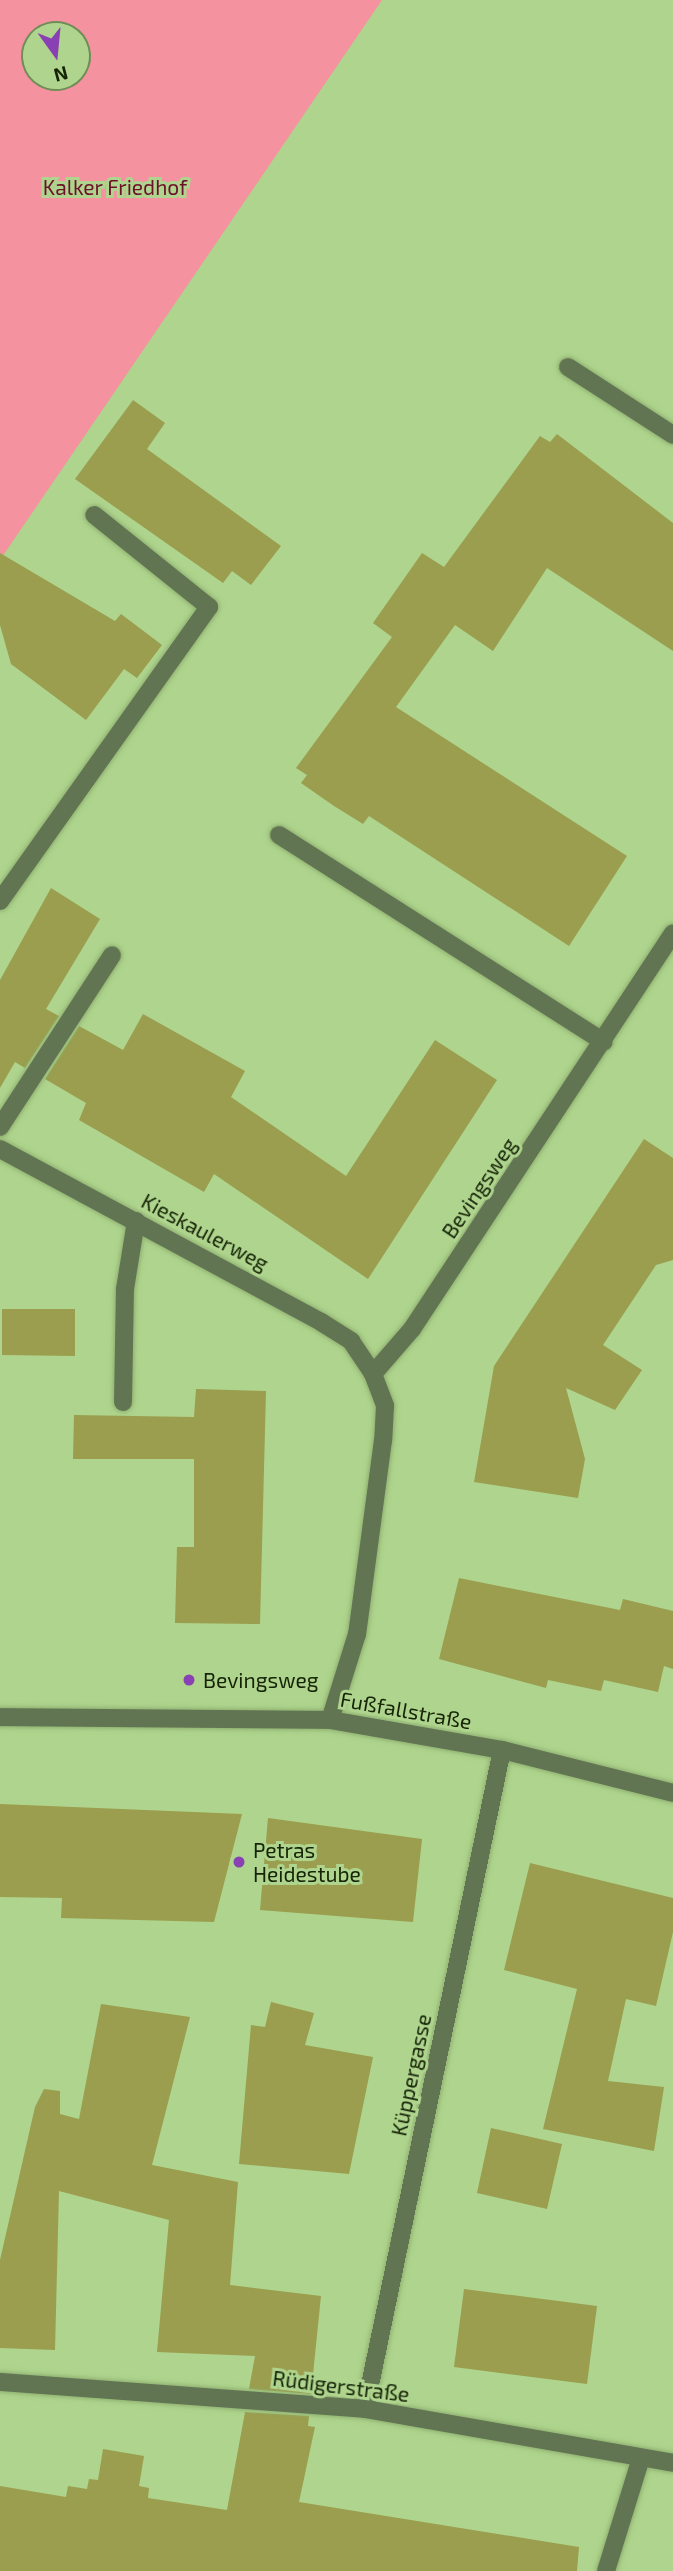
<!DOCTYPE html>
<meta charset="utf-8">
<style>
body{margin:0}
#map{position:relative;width:673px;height:2571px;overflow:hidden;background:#aed48d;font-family:"Exo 2",sans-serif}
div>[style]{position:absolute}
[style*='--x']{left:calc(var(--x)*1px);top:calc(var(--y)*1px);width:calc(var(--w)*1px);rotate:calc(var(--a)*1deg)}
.green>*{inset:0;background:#f492a0}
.building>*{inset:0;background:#9a9e4e}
.roads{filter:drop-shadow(0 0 2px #90b172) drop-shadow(0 0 2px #90b172)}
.minor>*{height:18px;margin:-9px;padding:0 9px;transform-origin:9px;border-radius:9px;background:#627552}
.dots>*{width:19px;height:19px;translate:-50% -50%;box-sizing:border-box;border:4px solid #aed48d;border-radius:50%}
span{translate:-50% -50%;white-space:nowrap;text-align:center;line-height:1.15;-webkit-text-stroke:6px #aed48d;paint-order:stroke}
.park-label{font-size:21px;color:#6d102a}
.street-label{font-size:21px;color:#162307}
.poi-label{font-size:21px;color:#162307}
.left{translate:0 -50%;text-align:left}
.north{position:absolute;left:21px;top:21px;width:70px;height:70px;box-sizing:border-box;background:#aed48d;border:2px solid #718d57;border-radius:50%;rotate:165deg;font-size:19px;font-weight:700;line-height:28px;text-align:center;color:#162307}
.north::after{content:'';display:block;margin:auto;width:24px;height:32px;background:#8940b2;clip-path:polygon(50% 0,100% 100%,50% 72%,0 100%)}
</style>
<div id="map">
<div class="green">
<div style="clip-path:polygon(evenodd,0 0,382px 0,0 560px,0 0,35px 35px,77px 35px,77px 77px,35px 77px,35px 35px)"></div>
</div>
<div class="building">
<div style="clip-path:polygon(133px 400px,165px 423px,147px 449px,281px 546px,251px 585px,232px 571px,223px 583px,75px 479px)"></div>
<div style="clip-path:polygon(557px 434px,673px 523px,673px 651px,547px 568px,493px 651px,455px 625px,396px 707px,627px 856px,569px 946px,369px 816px,363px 824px,334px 806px,301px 783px,307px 775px,296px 768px,392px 637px,373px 623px,422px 553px,444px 567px,540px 436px,550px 442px)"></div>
<div style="clip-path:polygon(0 553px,115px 621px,121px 614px,162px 645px,137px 678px,124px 669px,86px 720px,11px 664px,0 625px)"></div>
<div style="clip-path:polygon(51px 888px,100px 919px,46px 1009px,59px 1016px,25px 1068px,15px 1062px,0 1088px,0 980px)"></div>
<div style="clip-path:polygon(143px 1014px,245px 1071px,231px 1097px,346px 1176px,435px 1040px,497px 1080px,368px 1279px,214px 1174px,204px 1192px,79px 1120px,86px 1103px,45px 1079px,79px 1026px,123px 1050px)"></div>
<div style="clip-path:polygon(644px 1139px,673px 1158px,673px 1260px,656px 1265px,603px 1345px,642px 1370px,615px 1410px,566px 1388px,585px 1459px,578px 1498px,474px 1482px,494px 1366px)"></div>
<div style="clip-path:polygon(2px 1309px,75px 1309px,75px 1356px,2px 1355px)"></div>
<div style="clip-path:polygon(196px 1389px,266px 1391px,260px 1624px,175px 1623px,177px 1547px,194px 1547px,194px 1459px,73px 1459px,74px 1415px,194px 1417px)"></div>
<div style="clip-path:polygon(459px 1578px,620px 1610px,623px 1599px,673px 1611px,673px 1669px,664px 1666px,658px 1692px,604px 1680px,601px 1691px,548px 1680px,546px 1688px,439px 1659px)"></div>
<div style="clip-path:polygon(0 1804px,242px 1814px,214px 1922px,61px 1918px,62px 1898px,0 1897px)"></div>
<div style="clip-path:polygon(268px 1818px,422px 1839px,413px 1922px,260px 1910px)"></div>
<div style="clip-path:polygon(530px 1863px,673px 1898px,673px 1932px,656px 2006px,626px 1999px,608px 2081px,664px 2087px,654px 2151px,543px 2129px,577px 1989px,504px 1970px)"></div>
<div style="clip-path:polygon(271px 2002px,314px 2013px,305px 2045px,373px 2057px,349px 2174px,239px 2164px,251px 2025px,265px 2027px)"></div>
<div style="clip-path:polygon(101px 2004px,190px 2017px,152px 2165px,238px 2182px,230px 2285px,321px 2296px,311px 2394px,249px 2389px,255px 2356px,157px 2352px,169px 2220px,59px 2191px,55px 2350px,0 2348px,0 2260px,35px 2107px,44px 2089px,60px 2091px,60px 2114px,79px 2119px)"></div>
<div style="clip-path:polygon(491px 2128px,562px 2144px,547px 2209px,477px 2193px)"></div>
<div style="clip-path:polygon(464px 2289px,597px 2306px,587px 2384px,454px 2367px)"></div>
<div style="clip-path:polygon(245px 2412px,309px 2416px,308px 2426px,315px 2427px,299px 2502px,579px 2547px,577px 2571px,0 2571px,0 2486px,66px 2497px,68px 2486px,87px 2489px,89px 2479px,98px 2480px,103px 2449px,144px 2456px,139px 2486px,149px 2488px,148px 2498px,227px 2510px)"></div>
</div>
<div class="roads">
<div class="minor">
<div style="--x:568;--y:367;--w:125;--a:32.9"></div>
<div style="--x:279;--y:835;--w:385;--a:32.5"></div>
<div style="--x:0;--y:901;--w:361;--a:-54.6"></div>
<div style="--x:209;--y:607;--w:147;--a:-141.3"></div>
<div style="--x:0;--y:1127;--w:205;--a:-56.9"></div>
<div style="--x:0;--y:1149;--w:365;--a:28.3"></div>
<div style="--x:321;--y:1322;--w:36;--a:32"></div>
<div style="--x:351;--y:1341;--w:40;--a:56"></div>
<div style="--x:373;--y:1374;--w:34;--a:69"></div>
<div style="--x:385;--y:1406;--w:34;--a:93"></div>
<div style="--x:383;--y:1440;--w:196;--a:97.6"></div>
<div style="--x:357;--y:1634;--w:90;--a:107.4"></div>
<div style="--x:373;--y:1374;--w:60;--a:-49.1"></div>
<div style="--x:412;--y:1329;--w:474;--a:-56.6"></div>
<div style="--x:123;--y:1402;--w:113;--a:-89"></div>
<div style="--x:125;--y:1289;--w:69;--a:-80.8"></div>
<div style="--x:0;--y:1717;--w:330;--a:0.5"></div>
<div style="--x:330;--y:1720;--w:175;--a:9.9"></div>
<div style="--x:502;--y:1750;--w:176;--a:14.1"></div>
<div style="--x:0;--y:2382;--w:366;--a:4.2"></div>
<div style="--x:365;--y:2409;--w:313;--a:9.9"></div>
<div style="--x:365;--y:2409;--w:673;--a:-78.26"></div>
<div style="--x:606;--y:2571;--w:118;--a:-72.8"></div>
</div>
</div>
<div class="dots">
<div style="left:189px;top:1680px;background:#8940b2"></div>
<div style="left:239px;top:1862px;background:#8940b2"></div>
</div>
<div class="park-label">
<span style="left:115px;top:187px">Kalker Friedhof</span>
</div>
<div class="street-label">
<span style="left:479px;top:1188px;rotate:-56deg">Bevingsweg</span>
<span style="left:205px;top:1232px;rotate:28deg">Kieskaulerweg</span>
<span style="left:406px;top:1710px;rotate:10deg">Fußfallstraße</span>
<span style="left:411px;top:2075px;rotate:-78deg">Küppergasse</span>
<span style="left:341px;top:2386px;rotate:7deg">Rüdigerstraße</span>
</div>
<div class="poi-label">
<span class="left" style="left:203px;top:1680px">Bevingsweg</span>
<span class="left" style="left:253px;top:1862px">Petras<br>Heidestube</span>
</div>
<div class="north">N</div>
</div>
